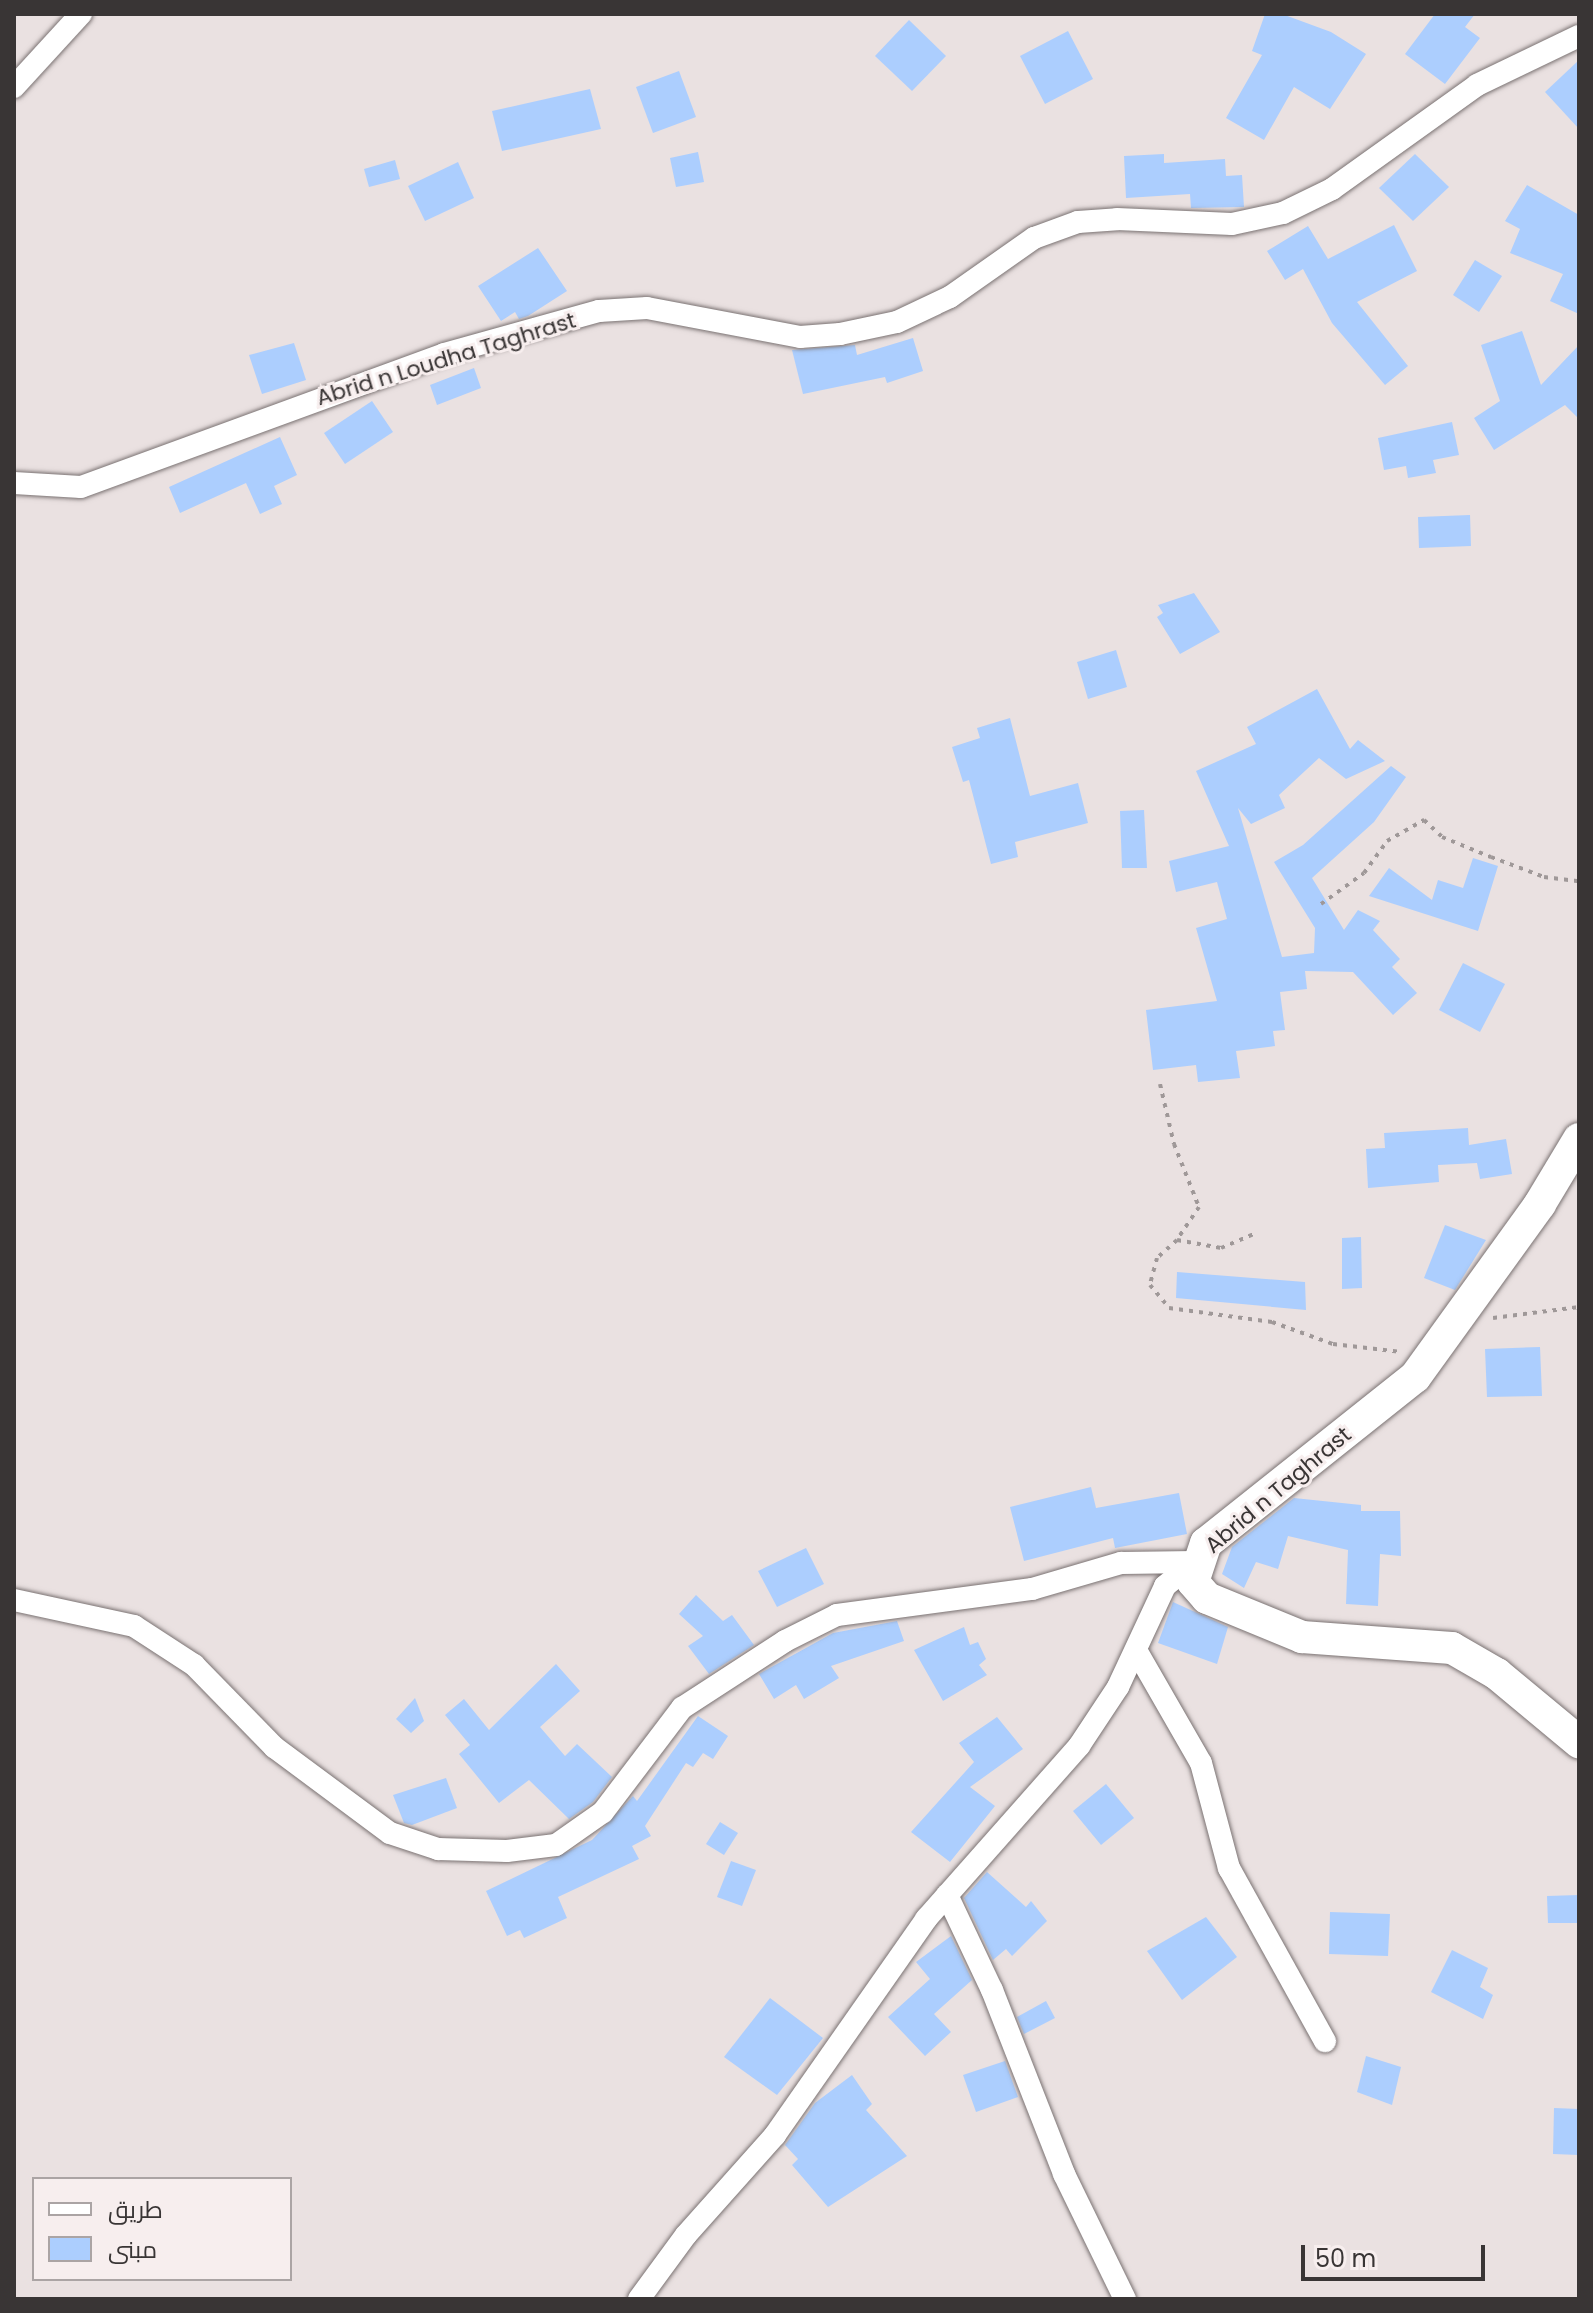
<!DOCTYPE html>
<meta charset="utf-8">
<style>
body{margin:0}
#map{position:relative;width:1593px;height:2313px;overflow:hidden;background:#eae1e1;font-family:Poppins,Cairo,sans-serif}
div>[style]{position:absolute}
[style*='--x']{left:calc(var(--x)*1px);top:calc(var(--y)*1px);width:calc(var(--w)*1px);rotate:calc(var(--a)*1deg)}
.building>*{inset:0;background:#accefe}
.path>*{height:4px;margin-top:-2px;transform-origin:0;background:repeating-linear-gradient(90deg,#9f9898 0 4px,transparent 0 10px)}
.roads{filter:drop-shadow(0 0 2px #7a7272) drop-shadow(0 0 2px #7a7272)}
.street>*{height:22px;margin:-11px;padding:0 11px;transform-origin:11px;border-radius:11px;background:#fff}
.secondary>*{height:32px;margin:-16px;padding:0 16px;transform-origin:16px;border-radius:16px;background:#fff}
span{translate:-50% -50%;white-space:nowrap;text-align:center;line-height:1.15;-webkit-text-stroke:6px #f7eeee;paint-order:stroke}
.street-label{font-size:22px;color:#393535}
.frame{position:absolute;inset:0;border:16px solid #393535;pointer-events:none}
.legend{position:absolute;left:32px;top:2177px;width:260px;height:104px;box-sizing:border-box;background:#f7eeee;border:2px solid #aba4a4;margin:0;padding:10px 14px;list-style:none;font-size:24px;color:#393535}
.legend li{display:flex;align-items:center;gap:16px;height:40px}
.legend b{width:40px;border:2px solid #aba4a4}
.scale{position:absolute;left:1301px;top:2245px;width:184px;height:36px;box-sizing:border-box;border:4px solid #393535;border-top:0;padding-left:10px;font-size:24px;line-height:28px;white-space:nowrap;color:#393535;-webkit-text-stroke:6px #f7eeee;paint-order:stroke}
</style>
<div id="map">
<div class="building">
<div style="clip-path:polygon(1265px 14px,1282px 14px,1331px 32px,1366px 54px,1330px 109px,1294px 87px,1264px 140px,1226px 118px,1262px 55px,1252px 51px)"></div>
<div style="clip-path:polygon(1435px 14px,1475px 14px,1465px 27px,1480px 38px,1445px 84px,1405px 54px)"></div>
<div style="clip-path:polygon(909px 20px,946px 56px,912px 91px,875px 56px)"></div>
<div style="clip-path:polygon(1068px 31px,1093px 79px,1045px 104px,1020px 56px)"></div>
<div style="clip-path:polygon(1579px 60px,1579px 129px,1545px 92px)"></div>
<div style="clip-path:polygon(679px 71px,696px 117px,653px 133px,636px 87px)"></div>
<div style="clip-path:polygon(590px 89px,601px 129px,502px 151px,492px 111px)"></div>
<div style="clip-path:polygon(698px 152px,704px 182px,676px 187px,670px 158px)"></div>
<div style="clip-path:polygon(1164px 154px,1164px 163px,1225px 159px,1226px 176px,1242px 175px,1244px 207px,1191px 208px,1190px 194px,1126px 198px,1124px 156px)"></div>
<div style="clip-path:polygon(1415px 154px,1449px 187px,1413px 221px,1379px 188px)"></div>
<div style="clip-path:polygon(395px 160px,400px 179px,369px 187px,364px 169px)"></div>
<div style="clip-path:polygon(458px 162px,474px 198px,425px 221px,408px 186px)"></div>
<div style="clip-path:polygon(1527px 185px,1579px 215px,1579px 314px,1550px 301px,1563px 274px,1510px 253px,1520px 229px,1505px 221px)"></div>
<div style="clip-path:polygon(1394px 225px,1417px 271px,1357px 302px,1408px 366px,1385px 385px,1332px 323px,1303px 269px,1285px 280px,1267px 251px,1308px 226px,1328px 259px)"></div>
<div style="clip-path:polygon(538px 248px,567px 291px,528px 316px,519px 319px,515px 312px,501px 321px,478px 286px)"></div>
<div style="clip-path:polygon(1475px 260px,1502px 276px,1479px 312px,1453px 295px)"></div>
<div style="clip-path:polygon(1522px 331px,1541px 385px,1579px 345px,1579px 419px,1565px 405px,1494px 450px,1474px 418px,1500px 401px,1481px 345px)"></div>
<div style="clip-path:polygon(913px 338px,923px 371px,887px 383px,885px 377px,803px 394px,792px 350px,855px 345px,857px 355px)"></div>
<div style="clip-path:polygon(294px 343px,306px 380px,262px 394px,249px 355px)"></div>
<div style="clip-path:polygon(474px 368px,481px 388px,437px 405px,430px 385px)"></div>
<div style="clip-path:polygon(372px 401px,393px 432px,345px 464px,324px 433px)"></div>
<div style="clip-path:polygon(1452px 422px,1459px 455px,1433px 460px,1436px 473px,1408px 478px,1406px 466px,1384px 470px,1378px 438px)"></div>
<div style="clip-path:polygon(280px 437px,297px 475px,274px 486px,282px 504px,260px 514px,246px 483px,180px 513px,169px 487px)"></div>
<div style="clip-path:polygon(1470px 515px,1471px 546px,1419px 548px,1418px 517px)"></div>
<div style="clip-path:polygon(1194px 593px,1220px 632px,1180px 654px,1157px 617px,1163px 613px,1158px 605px)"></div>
<div style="clip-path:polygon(1116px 650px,1127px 687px,1088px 699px,1077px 662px)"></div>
<div style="clip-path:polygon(1317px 689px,1350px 749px,1358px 740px,1385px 761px,1346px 779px,1319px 758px,1279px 795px,1285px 808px,1251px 824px,1238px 808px,1282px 957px,1314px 953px,1315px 928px,1274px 862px,1303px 845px,1391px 766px,1406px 777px,1374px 822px,1312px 878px,1344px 930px,1358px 910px,1380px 921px,1373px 930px,1400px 959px,1392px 967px,1417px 993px,1393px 1015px,1353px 972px,1305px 971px,1307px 989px,1280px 992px,1285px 1030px,1273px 1031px,1275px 1046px,1236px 1051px,1240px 1078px,1198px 1082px,1196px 1065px,1153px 1070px,1146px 1010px,1217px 1001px,1196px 928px,1227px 919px,1217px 882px,1176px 892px,1169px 861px,1229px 846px,1196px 771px,1256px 744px,1247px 727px)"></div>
<div style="clip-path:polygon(1010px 718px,1030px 796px,1078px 783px,1088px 823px,1015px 842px,1018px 857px,991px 864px,969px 780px,963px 782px,952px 747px,980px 738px,977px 728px)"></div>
<div style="clip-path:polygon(1144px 810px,1147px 868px,1122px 868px,1120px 811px)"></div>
<div style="clip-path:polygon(1473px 858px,1498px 866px,1478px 931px,1369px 896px,1389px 868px,1432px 900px,1438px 880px,1463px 888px)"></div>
<div style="clip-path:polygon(1463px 963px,1505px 984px,1480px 1032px,1439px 1010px)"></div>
<div style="clip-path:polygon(1468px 1128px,1469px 1145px,1506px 1139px,1512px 1174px,1480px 1179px,1477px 1163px,1438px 1165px,1439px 1182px,1368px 1188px,1366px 1149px,1385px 1148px,1384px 1133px)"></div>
<div style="clip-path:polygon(1445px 1225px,1486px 1240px,1455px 1290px,1424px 1278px)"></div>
<div style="clip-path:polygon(1361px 1237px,1362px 1288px,1342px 1289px,1342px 1238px)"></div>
<div style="clip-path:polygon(1177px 1272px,1305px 1282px,1306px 1310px,1176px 1298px)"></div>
<div style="clip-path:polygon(1540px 1347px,1542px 1396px,1487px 1397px,1485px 1349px)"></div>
<div style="clip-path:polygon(1091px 1487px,1096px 1508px,1179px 1493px,1187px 1534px,1115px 1548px,1113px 1538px,1024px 1561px,1010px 1507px)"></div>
<div style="clip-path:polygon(1294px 1498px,1361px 1505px,1361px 1511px,1400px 1511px,1401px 1556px,1380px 1554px,1378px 1606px,1346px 1604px,1348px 1550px,1288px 1536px,1278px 1569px,1256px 1562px,1244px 1588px,1222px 1574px,1232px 1547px)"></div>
<div style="clip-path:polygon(806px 1548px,824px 1584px,777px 1607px,758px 1571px)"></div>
<div style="clip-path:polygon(696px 1595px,723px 1621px,732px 1615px,754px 1645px,709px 1674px,688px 1646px,703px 1636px,679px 1614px)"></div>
<div style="clip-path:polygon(1173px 1602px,1228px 1627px,1217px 1664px,1158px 1643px)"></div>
<div style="clip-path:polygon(897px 1621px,904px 1641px,831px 1666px,839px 1678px,804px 1699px,796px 1685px,774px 1699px,759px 1674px,833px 1633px)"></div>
<div style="clip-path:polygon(964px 1627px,970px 1645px,978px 1642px,986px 1659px,979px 1665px,987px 1675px,943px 1701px,914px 1650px)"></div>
<div style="clip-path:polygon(556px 1664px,580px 1691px,540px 1727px,565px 1756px,577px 1744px,612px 1777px,593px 1802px,569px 1819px,529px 1780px,499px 1803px,459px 1754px,470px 1745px,445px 1715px,464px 1699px,489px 1730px)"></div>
<div style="clip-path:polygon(415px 1698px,424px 1721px,411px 1733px,396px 1719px)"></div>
<div style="clip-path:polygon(698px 1716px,728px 1736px,713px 1759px,703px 1753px,693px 1767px,686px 1763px,645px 1826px,651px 1836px,632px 1846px,639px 1859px,558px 1897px,567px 1918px,524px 1938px,520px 1930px,507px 1936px,486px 1891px,592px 1840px,633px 1796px,637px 1801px)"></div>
<div style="clip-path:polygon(997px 1717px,1023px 1749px,970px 1787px,995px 1806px,950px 1862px,911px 1832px,974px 1762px,959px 1743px)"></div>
<div style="clip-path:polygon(446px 1778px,457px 1808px,412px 1825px,404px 1823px,393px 1795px)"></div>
<div style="clip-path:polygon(1106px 1784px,1134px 1818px,1101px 1845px,1073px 1811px)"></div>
<div style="clip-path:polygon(720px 1822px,738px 1833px,724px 1855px,706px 1844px)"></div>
<div style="clip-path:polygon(731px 1861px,756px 1870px,742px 1906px,717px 1897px)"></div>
<div style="clip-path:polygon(987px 1872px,1026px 1907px,1031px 1901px,1047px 1921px,1012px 1956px,1006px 1949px,993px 1960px,964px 1898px)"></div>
<div style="clip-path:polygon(1579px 1895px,1579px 1923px,1548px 1923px,1547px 1896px)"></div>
<div style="clip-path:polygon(1330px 1912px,1390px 1914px,1388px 1956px,1329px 1954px)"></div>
<div style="clip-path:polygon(1206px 1917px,1237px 1957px,1182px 2000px,1147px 1951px)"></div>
<div style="clip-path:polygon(951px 1936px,972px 1980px,934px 2014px,951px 2032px,925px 2056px,888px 2017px,930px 1979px,916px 1962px)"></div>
<div style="clip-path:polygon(1452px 1950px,1488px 1968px,1480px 1987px,1493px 1995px,1483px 2019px,1431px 1992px)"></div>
<div style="clip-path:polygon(770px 1998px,823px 2038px,777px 2095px,724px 2057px)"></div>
<div style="clip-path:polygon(1046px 2001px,1055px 2018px,1024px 2034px,1017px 2017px)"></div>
<div style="clip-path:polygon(1366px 2056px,1401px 2067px,1392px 2105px,1357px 2092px)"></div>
<div style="clip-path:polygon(1005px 2061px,1018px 2097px,976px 2112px,963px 2075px)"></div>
<div style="clip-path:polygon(852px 2075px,872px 2104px,866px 2110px,907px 2156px,828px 2207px,792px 2165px,798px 2159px,785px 2145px,815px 2103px)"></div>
<div style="clip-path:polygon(1554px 2108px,1579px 2109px,1579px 2155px,1553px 2154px)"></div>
</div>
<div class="path">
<div style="--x:1321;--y:904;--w:53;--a:-35.8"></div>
<div style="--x:1364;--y:873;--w:39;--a:-54"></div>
<div style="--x:1387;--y:841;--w:43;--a:-29.6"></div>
<div style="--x:1424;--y:820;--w:25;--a:43"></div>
<div style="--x:1442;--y:837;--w:53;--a:22.2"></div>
<div style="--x:1491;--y:857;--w:57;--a:20.7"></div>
<div style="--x:1544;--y:877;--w:35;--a:7"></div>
<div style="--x:1160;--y:1084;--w:62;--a:76.9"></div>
<div style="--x:1174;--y:1144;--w:68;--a:68.4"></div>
<div style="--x:1199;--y:1207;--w:40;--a:124"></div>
<div style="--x:1177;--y:1240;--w:27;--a:138"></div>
<div style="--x:1157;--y:1258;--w:28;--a:105"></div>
<div style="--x:1150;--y:1285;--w:30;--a:50"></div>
<div style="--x:1169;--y:1308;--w:104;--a:7.7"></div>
<div style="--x:1272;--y:1322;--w:65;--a:19.8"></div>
<div style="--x:1333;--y:1344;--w:69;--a:6.6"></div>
<div style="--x:1177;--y:1240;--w:45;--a:10.3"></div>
<div style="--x:1221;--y:1248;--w:36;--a:-23"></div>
<div style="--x:1493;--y:1318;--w:87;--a:-7.3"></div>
</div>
<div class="roads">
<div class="street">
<div style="--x:14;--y:87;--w:99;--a:-47.5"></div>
<div style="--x:14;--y:483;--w:67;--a:3.4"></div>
<div style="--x:81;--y:487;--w:387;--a:-20.1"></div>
<div style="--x:444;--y:354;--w:161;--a:-15.5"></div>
<div style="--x:599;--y:311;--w:48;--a:-3.6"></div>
<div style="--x:647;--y:308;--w:156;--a:10.7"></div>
<div style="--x:800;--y:337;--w:40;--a:-4.3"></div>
<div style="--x:840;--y:334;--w:58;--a:-11.9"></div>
<div style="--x:897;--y:322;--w:59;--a:-25.3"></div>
<div style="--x:950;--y:297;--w:103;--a:-35.1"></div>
<div style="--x:1034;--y:238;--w:47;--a:-20"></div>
<div style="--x:1078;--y:222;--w:39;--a:-4"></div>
<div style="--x:1117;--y:219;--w:115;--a:2.5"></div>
<div style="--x:1232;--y:224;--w:52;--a:-12.2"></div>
<div style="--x:1283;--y:213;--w:55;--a:-26.1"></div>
<div style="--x:1332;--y:189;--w:178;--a:-35.6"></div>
<div style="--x:1477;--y:85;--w:113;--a:-25.7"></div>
<div style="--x:14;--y:1600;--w:123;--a:12.2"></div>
<div style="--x:134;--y:1626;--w:72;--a:33"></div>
<div style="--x:194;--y:1665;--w:115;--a:45.7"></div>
<div style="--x:274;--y:1747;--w:144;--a:36.6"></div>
<div style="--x:390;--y:1833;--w:51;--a:18.4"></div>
<div style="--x:438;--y:1849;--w:69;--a:1.7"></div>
<div style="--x:507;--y:1851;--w:49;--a:-7"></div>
<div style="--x:556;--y:1845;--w:57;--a:-35.1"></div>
<div style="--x:603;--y:1812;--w:131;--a:-52.8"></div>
<div style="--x:682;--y:1708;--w:123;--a:-33"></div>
<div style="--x:785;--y:1641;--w:58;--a:-26.6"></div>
<div style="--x:837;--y:1615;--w:197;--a:-7.6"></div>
<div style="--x:1032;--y:1589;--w:93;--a:-16.3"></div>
<div style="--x:1121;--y:1563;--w:74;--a:-0.8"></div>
<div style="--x:1136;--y:1650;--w:130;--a:60.1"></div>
<div style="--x:1201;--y:1763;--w:109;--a:75.1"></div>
<div style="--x:1229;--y:1868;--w:198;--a:61"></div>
<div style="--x:947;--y:1895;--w:105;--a:64.7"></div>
<div style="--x:992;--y:1990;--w:198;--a:68.6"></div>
<div style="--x:1064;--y:2174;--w:139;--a:64"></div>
<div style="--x:639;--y:2299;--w:79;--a:-53.7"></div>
<div style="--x:686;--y:2235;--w:134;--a:-48.3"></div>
<div style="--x:775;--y:2135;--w:264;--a:-55"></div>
<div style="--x:926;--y:1919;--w:231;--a:-48.5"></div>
<div style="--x:1079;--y:1746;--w:71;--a:-56.5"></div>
<div style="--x:1118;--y:1687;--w:111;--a:-65"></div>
<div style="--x:1165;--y:1586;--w:38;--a:-39"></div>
</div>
<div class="secondary">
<div style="--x:1579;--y:1139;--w:76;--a:121"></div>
<div style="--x:1540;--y:1204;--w:213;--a:125.8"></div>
<div style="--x:1415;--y:1377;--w:267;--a:141.5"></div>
<div style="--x:1206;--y:1543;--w:41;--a:108.4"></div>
<div style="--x:1193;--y:1582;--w:21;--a:49"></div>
<div style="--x:1207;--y:1598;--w:103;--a:22.3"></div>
<div style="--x:1302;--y:1637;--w:150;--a:4.2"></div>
<div style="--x:1452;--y:1648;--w:52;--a:30"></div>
<div style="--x:1497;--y:1674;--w:107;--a:39.7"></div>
</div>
</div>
<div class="street-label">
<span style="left:446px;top:359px;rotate:-17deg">Abrid n Loudha Taghrast</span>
<span style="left:1278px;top:1490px;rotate:-40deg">Abrid n Taghrast</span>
</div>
<div class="frame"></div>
<ul class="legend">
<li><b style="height:10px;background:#fff"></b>طريق</li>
<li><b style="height:22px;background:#accefe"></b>مبنى</li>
</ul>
<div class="scale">50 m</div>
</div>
